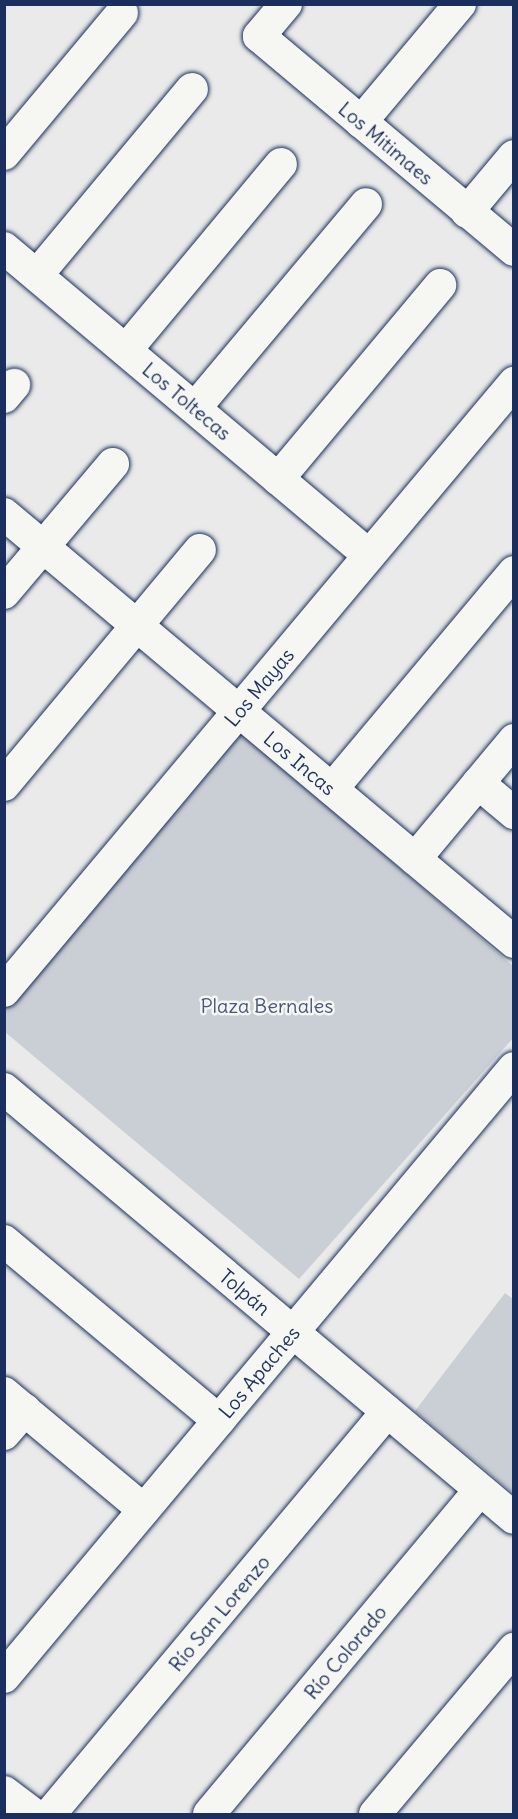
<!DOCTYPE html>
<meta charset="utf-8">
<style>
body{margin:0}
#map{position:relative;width:518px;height:1819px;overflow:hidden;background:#e9eae9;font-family:Delius,sans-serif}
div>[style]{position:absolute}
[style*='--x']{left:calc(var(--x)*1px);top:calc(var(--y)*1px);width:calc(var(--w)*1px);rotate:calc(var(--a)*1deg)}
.green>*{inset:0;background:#caced5}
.roads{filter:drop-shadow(0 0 2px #1b2f5e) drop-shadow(0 0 2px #1b2f5e)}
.minor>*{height:32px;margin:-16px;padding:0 16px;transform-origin:16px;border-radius:16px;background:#f6f6f2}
span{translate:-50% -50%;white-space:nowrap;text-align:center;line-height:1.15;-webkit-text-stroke:5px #f6f6f2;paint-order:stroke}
.street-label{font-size:20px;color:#1b2f5e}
.park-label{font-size:20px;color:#47577c}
.frame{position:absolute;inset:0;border:6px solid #1b2f5e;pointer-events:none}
</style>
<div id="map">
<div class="green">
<div style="clip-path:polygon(241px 731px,513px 966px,513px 1038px,299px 1279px,5px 1032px,5px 996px)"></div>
<div style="clip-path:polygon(505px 1293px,514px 1300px,513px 1493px,415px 1411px)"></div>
</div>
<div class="roads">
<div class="minor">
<div style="--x:286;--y:4;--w:42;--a:130.2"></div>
<div style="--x:259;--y:36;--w:333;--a:40"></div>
<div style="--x:361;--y:122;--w:154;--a:-50"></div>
<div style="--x:4;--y:154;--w:184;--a:-50.1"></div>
<div style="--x:467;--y:212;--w:73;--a:-50"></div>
<div style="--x:4;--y:248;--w:477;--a:40.1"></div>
<div style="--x:37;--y:275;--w:242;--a:-50.2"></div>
<div style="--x:126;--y:350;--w:242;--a:-50.2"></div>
<div style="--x:4;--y:397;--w:16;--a:-50"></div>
<div style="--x:195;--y:408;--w:266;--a:-50"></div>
<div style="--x:278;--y:479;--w:253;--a:-50.1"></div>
<div style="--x:4;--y:514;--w:666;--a:40"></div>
<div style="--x:4;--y:593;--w:169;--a:-49.8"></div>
<div style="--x:478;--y:783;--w:47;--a:39.8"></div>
<div style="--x:4;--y:785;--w:306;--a:-50.2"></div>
<div style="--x:332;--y:789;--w:283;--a:-50"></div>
<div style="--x:415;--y:859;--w:155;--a:-50.2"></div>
<div style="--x:4;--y:991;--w:794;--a:-50.01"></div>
<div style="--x:4;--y:1089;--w:666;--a:40.07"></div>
<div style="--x:4;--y:1241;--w:280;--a:39.9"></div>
<div style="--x:4;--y:1393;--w:182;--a:39.9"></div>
<div style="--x:4;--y:1434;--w:32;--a:-49"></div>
<div style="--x:4;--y:1677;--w:794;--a:-50.06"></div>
<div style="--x:4;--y:1792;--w:36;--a:37"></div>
<div style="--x:50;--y:1814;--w:525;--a:-50.03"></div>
<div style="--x:209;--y:1814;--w:422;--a:-50.1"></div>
<div style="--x:375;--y:1814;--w:216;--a:-49.9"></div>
</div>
</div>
<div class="street-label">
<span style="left:386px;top:143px;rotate:40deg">Los Mitimaes</span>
<span style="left:187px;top:401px;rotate:40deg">Los Toltecas</span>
<span style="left:259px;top:687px;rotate:-50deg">Los Mayas</span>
<span style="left:300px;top:763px;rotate:40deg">Los Incas</span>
<span style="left:245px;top:1292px;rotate:40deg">Tolpán</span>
<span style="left:259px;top:1372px;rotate:-50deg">Los Apaches</span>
<span style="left:219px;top:1613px;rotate:-50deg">Río San Lorenzo</span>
<span style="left:345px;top:1652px;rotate:-50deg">Río Colorado</span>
</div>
<div class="park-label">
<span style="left:267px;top:1005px">Plaza Bernales</span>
</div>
<div class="frame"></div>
</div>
